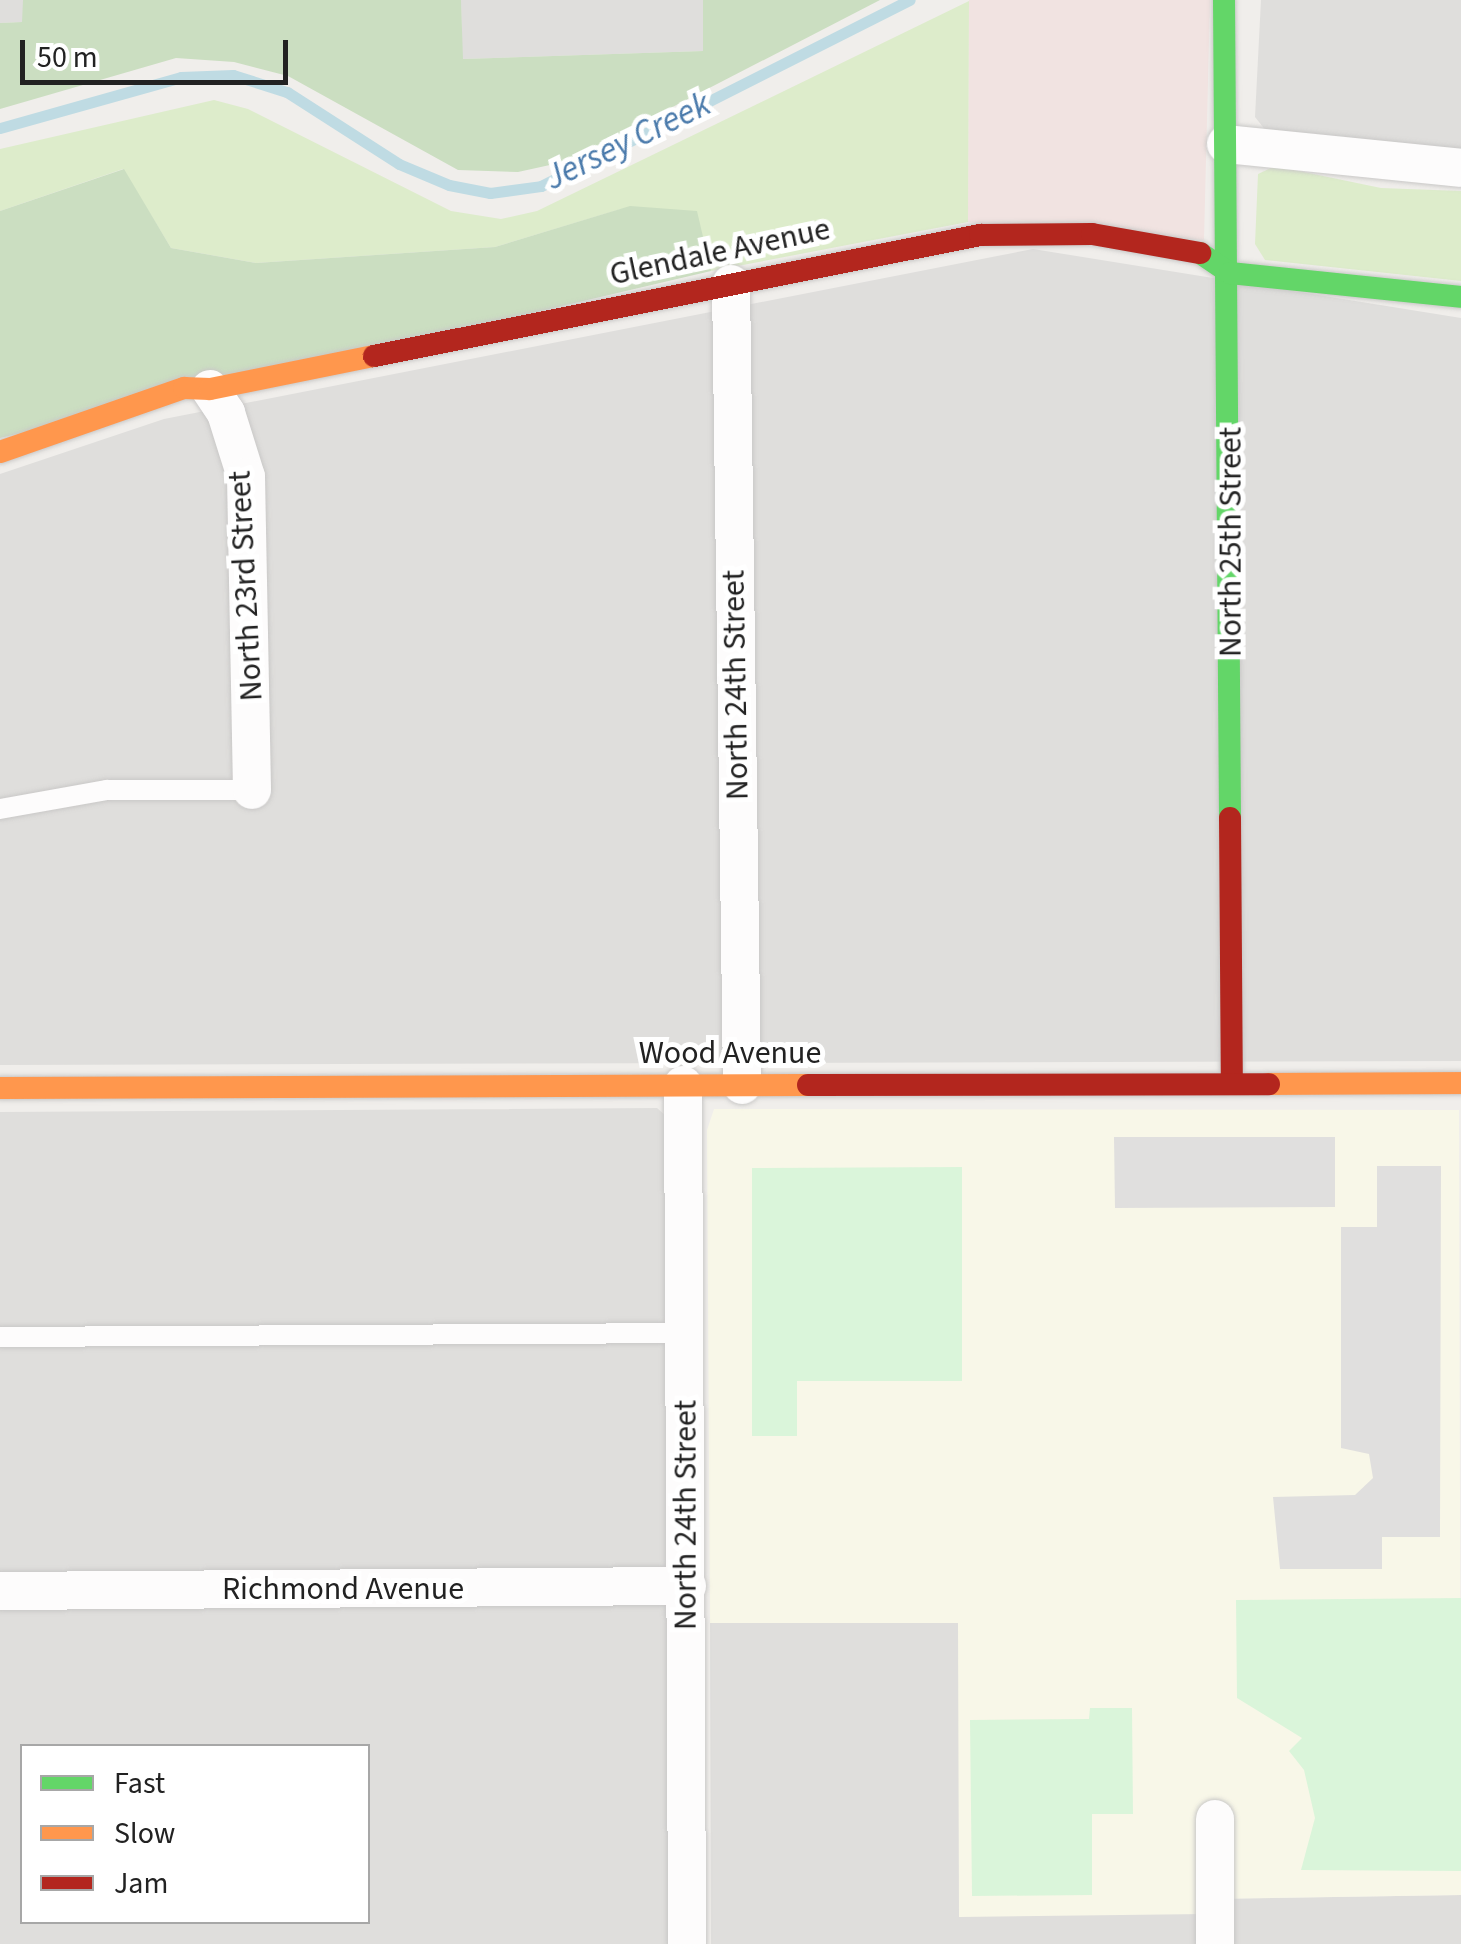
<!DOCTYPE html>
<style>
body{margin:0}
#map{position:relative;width:1461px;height:1944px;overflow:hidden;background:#f0eeeb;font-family:"Source Sans 3",sans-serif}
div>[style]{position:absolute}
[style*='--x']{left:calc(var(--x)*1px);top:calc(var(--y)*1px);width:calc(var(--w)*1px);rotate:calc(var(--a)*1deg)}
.residential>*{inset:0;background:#dfdedc}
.commercial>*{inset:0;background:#f1e3e1}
.education>*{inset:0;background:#f8f7e8}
.grass>*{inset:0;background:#ddeccb}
.forest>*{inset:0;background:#cbdec1}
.park>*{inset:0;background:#daf5da}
.parking>*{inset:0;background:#e0dfde}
.stream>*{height:11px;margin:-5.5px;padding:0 5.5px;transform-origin:5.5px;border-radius:5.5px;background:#bfdbe3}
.roads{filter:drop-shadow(0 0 2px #c9c8c7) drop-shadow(0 0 2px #c9c8c7)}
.lane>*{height:20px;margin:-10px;padding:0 10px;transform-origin:10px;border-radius:10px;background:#fdfcfc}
.street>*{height:38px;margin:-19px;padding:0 19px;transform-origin:19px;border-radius:19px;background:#fdfcfc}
.fast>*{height:22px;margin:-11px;padding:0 11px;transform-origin:11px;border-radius:11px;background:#63d668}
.slow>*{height:22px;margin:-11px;padding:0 11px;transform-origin:11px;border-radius:11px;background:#ff974d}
.jam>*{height:22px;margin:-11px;padding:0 11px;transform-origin:11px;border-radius:11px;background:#b3261e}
span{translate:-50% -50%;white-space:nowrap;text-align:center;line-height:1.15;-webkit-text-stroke:10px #fff;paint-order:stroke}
.street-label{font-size:32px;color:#222}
.water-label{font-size:35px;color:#4a7aab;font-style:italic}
.legend{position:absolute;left:20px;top:1744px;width:350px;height:180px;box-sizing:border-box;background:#fff;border:2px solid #a7a7a7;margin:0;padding:12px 18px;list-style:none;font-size:30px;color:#222}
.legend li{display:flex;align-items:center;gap:20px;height:50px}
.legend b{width:50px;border:2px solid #a7a7a7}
.scale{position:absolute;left:20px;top:40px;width:268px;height:45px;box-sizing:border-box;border:5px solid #222;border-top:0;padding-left:12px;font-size:30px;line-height:35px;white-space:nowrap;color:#222;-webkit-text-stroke:8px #fff;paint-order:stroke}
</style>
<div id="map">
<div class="residential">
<div style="clip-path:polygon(0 0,23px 0,23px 22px,0 23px)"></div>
<div style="clip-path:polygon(461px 0,703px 0,703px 51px,462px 59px)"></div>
<div style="clip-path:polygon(1261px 0,1461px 0,1461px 153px,1267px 132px,1255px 117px)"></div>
<div style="clip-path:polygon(1033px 249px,1461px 318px,1461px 1061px,0 1065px,0 474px,164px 419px)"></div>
<div style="clip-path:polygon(evenodd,657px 1108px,666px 1116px,669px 1944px,0 1944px,0 1112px,657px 1108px,22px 1746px,368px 1746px,368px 1922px,22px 1922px,22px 1746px)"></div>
<div style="clip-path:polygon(710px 1623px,958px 1623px,1204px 1899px,1461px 1895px,1461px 1944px,711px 1944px)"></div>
</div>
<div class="commercial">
<div style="clip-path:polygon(969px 0,1210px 0,1204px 240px,968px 222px)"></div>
</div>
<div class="education">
<div style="clip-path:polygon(714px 1109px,1459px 1110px,1461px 1895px,1205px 1899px,1205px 1914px,959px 1917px,958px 1623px,710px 1623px,707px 1130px)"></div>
</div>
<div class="grass">
<div style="clip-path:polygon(969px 1px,968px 222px,711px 271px,621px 209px,495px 247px,256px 263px,171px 248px,123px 169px,0 211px,0 149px,214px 100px,248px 109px,451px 211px,501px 219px,537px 211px)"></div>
<div style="clip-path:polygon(1275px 166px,1381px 188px,1461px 191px,1461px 281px,1265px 260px,1255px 244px,1258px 174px)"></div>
</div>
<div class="forest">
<div style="clip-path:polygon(23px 0,461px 0,463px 59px,703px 51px,703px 0,880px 0,568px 161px,518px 172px,458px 170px,288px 76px,234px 62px,176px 58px,0 109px,0 23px,22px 22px)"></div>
<div style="clip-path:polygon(124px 169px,171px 248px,256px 263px,495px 247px,630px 206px,697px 211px,711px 271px,0 438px,0 211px)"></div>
</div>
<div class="park">
<div style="clip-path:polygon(962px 1167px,962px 1381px,797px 1381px,797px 1436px,752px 1436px,752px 1168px)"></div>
<div style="clip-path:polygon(1461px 1598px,1461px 1871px,1301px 1870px,1315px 1818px,1304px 1770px,1289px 1751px,1302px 1738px,1237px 1698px,1236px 1600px)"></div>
<div style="clip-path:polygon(1090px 1708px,1132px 1708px,1133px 1814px,1092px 1814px,1092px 1895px,972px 1896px,970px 1720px,1089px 1719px)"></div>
</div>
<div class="parking">
<div style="clip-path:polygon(1114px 1137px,1335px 1137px,1335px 1207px,1115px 1208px)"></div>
<div style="clip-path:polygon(1377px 1166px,1441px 1166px,1440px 1537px,1382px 1537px,1382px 1569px,1280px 1569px,1273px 1497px,1355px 1495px,1373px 1478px,1369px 1454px,1341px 1448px,1341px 1227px,1377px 1227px)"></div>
</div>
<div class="stream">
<div style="--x:0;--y:128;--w:188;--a:-15.7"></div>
<div style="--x:181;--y:77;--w:52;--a:-2.2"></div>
<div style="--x:233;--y:75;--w:57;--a:17.5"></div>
<div style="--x:287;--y:92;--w:133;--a:32.7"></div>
<div style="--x:399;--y:164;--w:54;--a:22.8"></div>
<div style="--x:449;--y:185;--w:42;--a:11"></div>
<div style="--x:490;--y:193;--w:51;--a:-7.8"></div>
<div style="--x:541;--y:186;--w:413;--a:-26.8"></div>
</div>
<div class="roads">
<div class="lane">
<div style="--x:0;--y:809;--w:109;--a:-10.1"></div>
<div style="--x:107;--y:790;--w:145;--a:0"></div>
<div style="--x:0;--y:1337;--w:685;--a:-0.33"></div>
</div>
<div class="street">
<div style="--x:1226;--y:144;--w:236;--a:5.8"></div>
<div style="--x:731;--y:284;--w:801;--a:89.21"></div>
<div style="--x:210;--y:389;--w:29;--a:56"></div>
<div style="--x:226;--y:413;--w:67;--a:72.6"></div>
<div style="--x:246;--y:477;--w:313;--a:88.9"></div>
<div style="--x:683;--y:1085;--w:859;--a:89.73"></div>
<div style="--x:0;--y:1591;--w:687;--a:-0.42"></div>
<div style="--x:1215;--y:1819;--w:125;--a:90"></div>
</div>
<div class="fast">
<div style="--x:1224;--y:0;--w:818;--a:89.58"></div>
<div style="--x:1200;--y:253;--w:36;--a:34"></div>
<div style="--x:1230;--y:273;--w:232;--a:5.9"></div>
</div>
<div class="slow">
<div style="--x:0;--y:452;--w:195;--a:-19.2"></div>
<div style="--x:184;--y:388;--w:26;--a:2"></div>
<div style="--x:210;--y:389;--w:167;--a:-11.4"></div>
<div style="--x:1269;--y:1084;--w:192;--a:-0.3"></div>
<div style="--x:0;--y:1088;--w:808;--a:-0.21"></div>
</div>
<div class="jam">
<div style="--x:374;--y:356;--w:618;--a:-11.29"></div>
<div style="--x:980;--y:235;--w:112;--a:-0.5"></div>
<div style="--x:1092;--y:234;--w:110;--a:10"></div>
<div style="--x:1230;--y:818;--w:266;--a:89.6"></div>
<div style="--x:808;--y:1085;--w:461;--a:-0.1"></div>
</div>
</div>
<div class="street-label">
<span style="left:720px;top:252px;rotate:-12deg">Glendale Avenue</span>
<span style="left:1231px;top:542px;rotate:-90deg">North 25th Street</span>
<span style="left:246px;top:586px;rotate:-93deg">North 23rd Street</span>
<span style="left:736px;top:685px;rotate:-91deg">North 24th Street</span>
<span style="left:730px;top:1053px">Wood Avenue</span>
<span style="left:686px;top:1515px;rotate:-90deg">North 24th Street</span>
<span style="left:343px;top:1589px">Richmond Avenue</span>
</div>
<div class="water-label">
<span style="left:628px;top:141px;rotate:-26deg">Jersey Creek</span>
</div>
<ul class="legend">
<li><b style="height:12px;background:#63d668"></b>Fast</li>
<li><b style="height:12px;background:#ff974d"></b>Slow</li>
<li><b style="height:12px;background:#b3261e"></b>Jam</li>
</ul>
<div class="scale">50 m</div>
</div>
